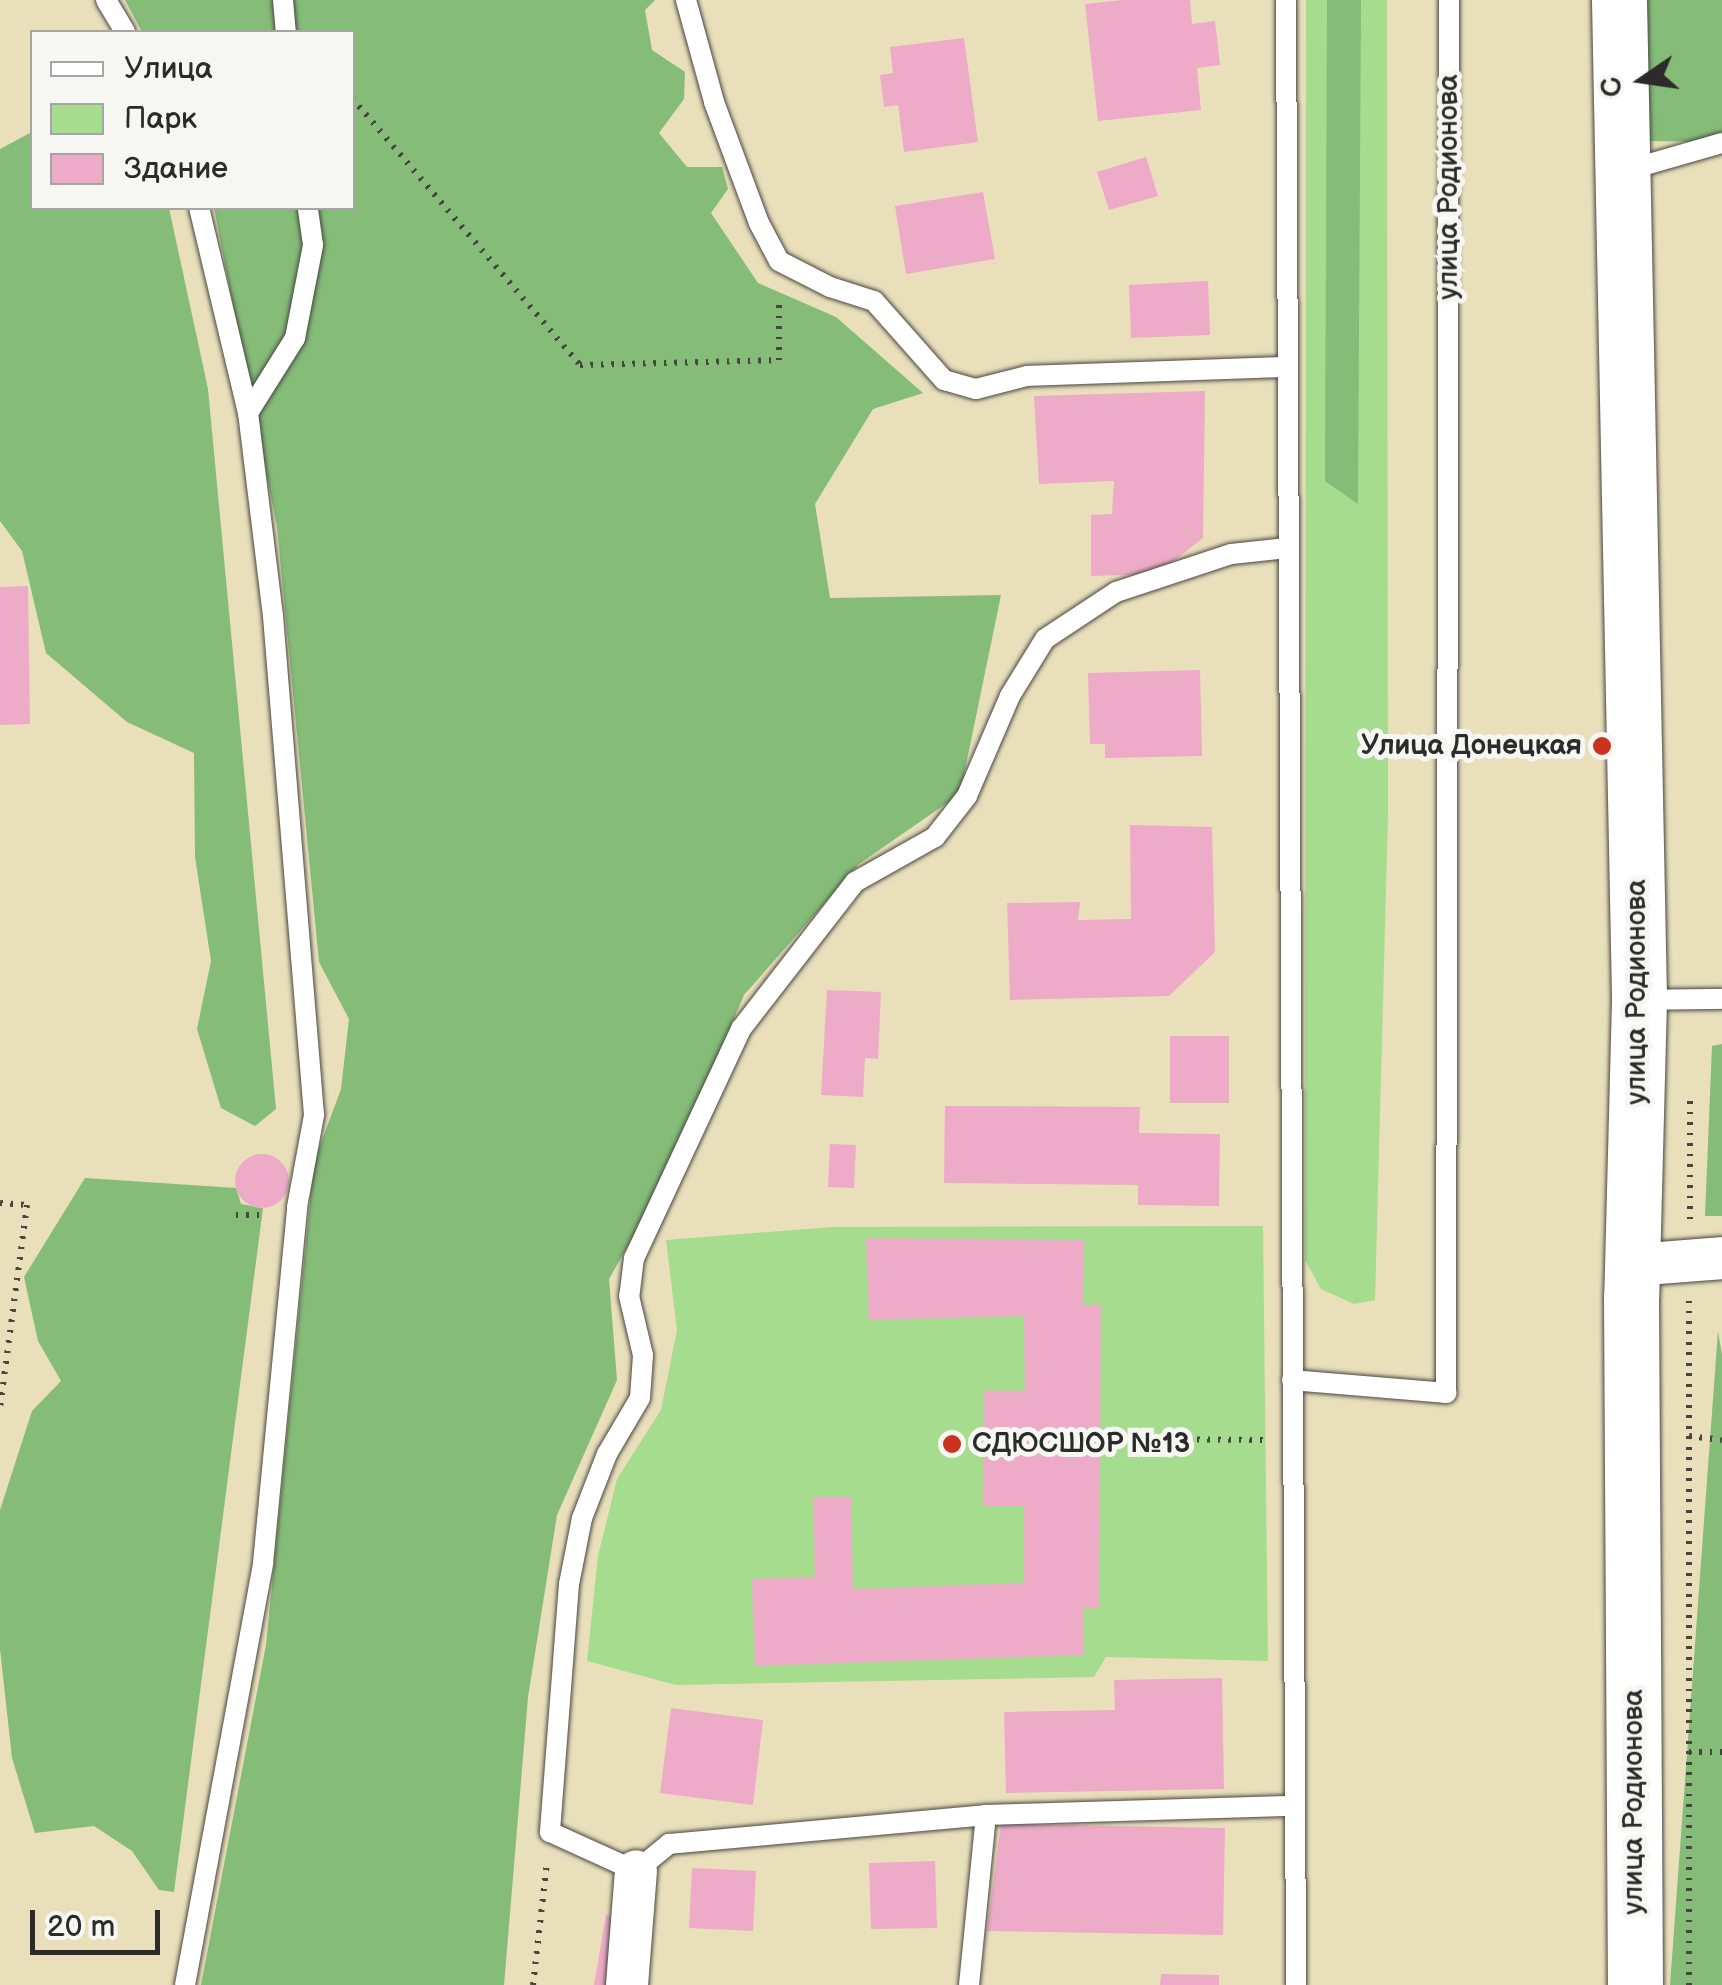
<!DOCTYPE html>
<meta charset="utf-8">
<style>
body{margin:0}
#map{position:relative;width:1722px;height:1985px;overflow:hidden;background:#e9dfbb;font-family:"Balsamiq Sans",sans-serif}
div>[style]{position:absolute}
[style*='--x']{left:calc(var(--x)*1px);top:calc(var(--y)*1px);width:calc(var(--w)*1px);rotate:calc(var(--a)*1deg)}
.green>*{inset:0;background:#a6dc8d}
.forest>*{inset:0;background:#84bc78}
.building>*{inset:0;background:#edabc8}
.round{border-radius:50%}
.path>*{height:6px;margin-top:-3px;transform-origin:0;background:repeating-linear-gradient(90deg,#484641 0 2.5px,transparent 0 10.5px)}
.roads{filter:drop-shadow(0 0 2px #484641) drop-shadow(0 0 2px #484641)}
.service>*{height:20px;margin:-10px;padding:0 10px;transform-origin:10px;border-radius:10px;background:#fff}
.minor>*{height:42px;margin:-21px;padding:0 21px;transform-origin:21px;border-radius:21px;background:#fff}
.primary>*{height:55px;margin:-27.5px;padding:0 27.5px;transform-origin:27.5px;border-radius:27.5px;background:#fff}
.dots>*{width:28px;height:28px;translate:-50% -50%;box-sizing:border-box;border:5px solid #f6f6f2;border-radius:50%}
span{translate:-50% -50%;white-space:nowrap;text-align:center;line-height:1.15;-webkit-text-stroke:10px #f6f6f2;paint-order:stroke}
.street-label{font-size:28px;color:#2b2b2b}
.poi-label{font-size:28px;color:#2b2b2b;font-weight:700}
.right{translate:-100% -50%;text-align:right}
.left{translate:0 -50%;text-align:left}
.legend{position:absolute;left:30px;top:30px;width:325px;height:180px;box-sizing:border-box;background:#f6f6f2;border:2px solid #a5a5a2;margin:0;padding:12px 18px;list-style:none;font-size:30px;color:#2b2b2b}
.legend li{display:flex;align-items:center;gap:20px;height:50px}
.legend b{width:50px;border:2px solid #a5a5a2}
.north{position:absolute;left:1592px;top:30px;width:100px;height:100px;-webkit-text-stroke:8px #f6f6f2;paint-order:stroke;rotate:257deg;font-size:28px;font-weight:700;line-height:40px;text-align:center;color:#2b2b2b}
.north::after{content:'';display:block;margin:auto;width:35px;height:45px;background:#2b2b2b;clip-path:polygon(50% 0,100% 100%,50% 72%,0 100%)}
.scale{position:absolute;left:30px;top:1910px;width:130px;height:45px;box-sizing:border-box;border:5px solid #2b2b2b;border-top:0;padding-left:12px;font-size:30px;line-height:35px;white-space:nowrap;color:#2b2b2b;-webkit-text-stroke:8px #f6f6f2;paint-order:stroke}
</style>
<div id="map">
<div class="green">
<div style="clip-path:polygon(1306px 0,1387px 0,1388px 815px,1375px 1300px,1354px 1304px,1321px 1289px,1305px 1260px)"></div>
<div style="clip-path:polygon(1263px 1226px,1268px 1661px,1106px 1657px,1094px 1677px,676px 1685px,587px 1661px,598px 1556px,617px 1479px,661px 1410px,677px 1330px,666px 1240px,832px 1227px)"></div>
</div>
<div class="forest">
<div style="clip-path:polygon(125px 0,655px 0,645px 10px,652px 50px,685px 72px,684px 99px,659px 133px,687px 167px,722px 167px,728px 189px,711px 213px,758px 283px,836px 317px,923px 393px,873px 409px,815px 504px,830px 598px,1001px 595px,960px 794px,859px 864px,744px 995px,664px 1182px,609px 1279px,617px 1380px,557px 1515px,528px 1697px,504px 1985px,201px 1985px,266px 1645px,314px 1162px,341px 1089px,349px 1019px,319px 962px,277px 527px,214px 208px,352px 208px,352px 32px,142px 32px)"></div>
<div style="clip-path:polygon(1327px 0,1361px 0,1358px 504px,1325px 481px)"></div>
<div style="clip-path:polygon(1645px 0,1722px 0,1722px 142px,1647px 141px)"></div>
<div style="clip-path:polygon(32px 132px,32px 208px,169px 208px,208px 389px,276px 1109px,255px 1126px,221px 1108px,197px 1029px,211px 961px,195px 857px,194px 753px,127px 722px,46px 653px,22px 551px,0 521px,0 149px)"></div>
<div style="clip-path:polygon(1722px 1044px,1722px 1216px,1705px 1216px,1712px 1046px)"></div>
<div style="clip-path:polygon(85px 1178px,236px 1188px,241px 1204px,263px 1208px,174px 1892px,159px 1890px,132px 1851px,94px 1826px,35px 1833px,12px 1758px,0 1649px,0 1510px,32px 1411px,61px 1381px,38px 1341px,24px 1277px)"></div>
<div style="clip-path:polygon(1718px 1331px,1722px 1355px,1722px 1985px,1670px 1985px)"></div>
</div>
<div class="building">
<div style="clip-path:polygon(1121px 0,1190px 0,1192px 24px,1215px 21px,1220px 65px,1197px 68px,1201px 110px,1098px 121px,1085px 4px)"></div>
<div style="clip-path:polygon(964px 38px,978px 142px,904px 152px,898px 105px,884px 107px,880px 75px,893px 73px,890px 47px)"></div>
<div style="clip-path:polygon(1146px 157px,1158px 196px,1109px 210px,1097px 172px)"></div>
<div style="clip-path:polygon(983px 192px,995px 259px,906px 274px,895px 206px)"></div>
<div style="clip-path:polygon(1208px 281px,1210px 335px,1131px 338px,1129px 285px)"></div>
<div style="clip-path:polygon(1205px 391px,1203px 538px,1157px 574px,1091px 576px,1091px 515px,1112px 514px,1114px 481px,1039px 484px,1034px 396px)"></div>
<div style="clip-path:polygon(28px 586px,30px 724px,0 725px,0 587px)"></div>
<div style="clip-path:polygon(1200px 670px,1202px 756px,1105px 758px,1105px 744px,1090px 744px,1088px 673px)"></div>
<div style="clip-path:polygon(1130px 825px,1212px 827px,1215px 952px,1169px 996px,1010px 1000px,1007px 903px,1080px 902px,1078px 920px,1131px 919px)"></div>
<div style="clip-path:polygon(827px 990px,881px 992px,878px 1059px,865px 1058px,863px 1097px,821px 1095px)"></div>
<div style="clip-path:polygon(1170px 1036px,1229px 1036px,1229px 1103px,1170px 1103px)"></div>
<div style="clip-path:polygon(945px 1106px,1140px 1107px,1139px 1133px,1220px 1134px,1219px 1206px,1138px 1205px,1138px 1185px,944px 1183px)"></div>
<div style="clip-path:polygon(830px 1144px,856px 1145px,854px 1188px,828px 1187px)"></div>
<div class="round" style="left:235px;top:1154px;width:54px;height:54px"></div>
<div style="clip-path:polygon(866px 1238px,1084px 1240px,1083px 1305px,1101px 1305px,1099px 1608px,1083px 1608px,1084px 1655px,755px 1666px,752px 1579px,815px 1577px,813px 1497px,851px 1497px,853px 1589px,1024px 1583px,1024px 1506px,983px 1506px,984px 1391px,1025px 1391px,1024px 1316px,869px 1320px)"></div>
<div style="clip-path:polygon(1222px 1678px,1224px 1789px,1006px 1793px,1004px 1712px,1115px 1710px,1114px 1680px)"></div>
<div style="clip-path:polygon(671px 1708px,763px 1720px,753px 1805px,660px 1793px)"></div>
<div style="clip-path:polygon(1001px 1824px,1225px 1828px,1223px 1935px,987px 1931px)"></div>
<div style="clip-path:polygon(935px 1861px,937px 1928px,871px 1929px,869px 1863px)"></div>
<div style="clip-path:polygon(692px 1868px,756px 1871px,753px 1931px,689px 1928px)"></div>
<div style="clip-path:polygon(606px 1915px,627px 1919px,616px 1985px,594px 1985px)"></div>
<div style="clip-path:polygon(1161px 1974px,1219px 1975px,1219px 1985px,1160px 1985px)"></div>
</div>
<div class="path">
<div style="--x:352;--y:98;--w:351;--a:49.5"></div>
<div style="--x:580;--y:365;--w:199;--a:-1.4"></div>
<div style="--x:779;--y:360;--w:63;--a:-90"></div>
<div style="--x:0;--y:1203;--w:27;--a:4"></div>
<div style="--x:27;--y:1205;--w:205;--a:97.6"></div>
<div style="--x:236;--y:1215;--w:29;--a:0"></div>
<div style="--x:1690;--y:1219;--w:118;--a:-90"></div>
<div style="--x:1689;--y:1436;--w:33;--a:7"></div>
<div style="--x:1134;--y:1439;--w:131;--a:0.4"></div>
<div style="--x:1689;--y:1752;--w:33;--a:0"></div>
<div style="--x:533;--y:1985;--w:124;--a:-83.5"></div>
<div style="--x:1689;--y:1985;--w:684;--a:-90"></div>
</div>
<div class="roads">
<div class="service">
<div style="--x:106;--y:0;--w:37;--a:59"></div>
<div style="--x:283;--y:0;--w:32;--a:85"></div>
<div style="--x:686;--y:0;--w:106;--a:74.6"></div>
<div style="--x:714;--y:102;--w:129;--a:69.6"></div>
<div style="--x:759;--y:223;--w:43;--a:62.2"></div>
<div style="--x:779;--y:261;--w:57;--a:27"></div>
<div style="--x:830;--y:287;--w:46;--a:17.7"></div>
<div style="--x:874;--y:301;--w:106;--a:48.5"></div>
<div style="--x:944;--y:380;--w:33;--a:16"></div>
<div style="--x:976;--y:389;--w:53;--a:-14.3"></div>
<div style="--x:1027;--y:376;--w:260;--a:-2"></div>
<div style="--x:1286;--y:0;--w:1985;--a:89.71"></div>
<div style="--x:1628;--y:170;--w:98;--a:-16"></div>
<div style="--x:248;--y:413;--w:89;--a:-57.9"></div>
<div style="--x:295;--y:338;--w:95;--a:-79"></div>
<div style="--x:313;--y:245;--w:37;--a:-98"></div>
<div style="--x:1287;--y:548;--w:56;--a:173.9"></div>
<div style="--x:1231;--y:554;--w:121;--a:161.7"></div>
<div style="--x:1116;--y:592;--w:85;--a:146.5"></div>
<div style="--x:1045;--y:639;--w:67;--a:121.6"></div>
<div style="--x:1010;--y:696;--w:109;--a:113.3"></div>
<div style="--x:967;--y:796;--w:52;--a:128"></div>
<div style="--x:935;--y:837;--w:92;--a:150.6"></div>
<div style="--x:855;--y:882;--w:186;--a:127.8"></div>
<div style="--x:741;--y:1029;--w:253;--a:115"></div>
<div style="--x:634;--y:1258;--w:38;--a:97"></div>
<div style="--x:629;--y:1296;--w:61;--a:76.7"></div>
<div style="--x:643;--y:1355;--w:43;--a:94"></div>
<div style="--x:640;--y:1398;--w:65;--a:120.5"></div>
<div style="--x:607;--y:1454;--w:69;--a:111.3"></div>
<div style="--x:582;--y:1518;--w:67;--a:101.1"></div>
<div style="--x:569;--y:1584;--w:249;--a:94.4"></div>
<div style="--x:550;--y:1832;--w:94;--a:24.4"></div>
<div style="--x:636;--y:1871;--w:43;--a:-39.3"></div>
<div style="--x:669;--y:1844;--w:318;--a:-5.2"></div>
<div style="--x:986;--y:1815;--w:307;--a:-1.7"></div>
<div style="--x:1639;--y:1000;--w:83;--a:-0.7"></div>
<div style="--x:1292;--y:1380;--w:155;--a:4.8"></div>
<div style="--x:1446;--y:1393;--w:1393;--a:-89.88"></div>
<div style="--x:185;--y:1985;--w:429;--a:-79.5"></div>
<div style="--x:263;--y:1563;--w:358;--a:-84.5"></div>
<div style="--x:297;--y:1207;--w:94;--a:-79.5"></div>
<div style="--x:314;--y:1115;--w:501;--a:-94.7"></div>
<div style="--x:273;--y:616;--w:205;--a:-97"></div>
<div style="--x:248;--y:413;--w:211;--a:-103.4"></div>
<div style="--x:969;--y:1985;--w:171;--a:-84.3"></div>
</div>
<div class="minor">
<div style="--x:1634;--y:1265;--w:88;--a:-4.5"></div>
<div style="--x:627;--y:1985;--w:114;--a:-85.5"></div>
</div>
<div class="primary">
<div style="--x:1619;--y:0;--w:1000;--a:88.85"></div>
<div style="--x:1639;--y:1000;--w:296;--a:91.5"></div>
<div style="--x:1631;--y:1296;--w:689;--a:89.67"></div>
</div>
</div>
<div class="dots">
<div style="left:1602px;top:746px;background:#c8321e"></div>
<div style="left:952px;top:1444px;background:#c8321e"></div>
</div>
<div class="street-label">
<span style="left:1449px;top:187px;rotate:-90deg">улица Родионова</span>
<span style="left:1637px;top:992px;rotate:-90deg">улица Родионова</span>
<span style="left:1634px;top:1802px;rotate:-90deg">улица Родионова</span>
</div>
<div class="poi-label">
<span class="right" style="left:1582px;top:746px">Улица Донецкая</span>
<span class="left" style="left:972px;top:1444px">СДЮСШОР №13</span>
</div>
<ul class="legend">
<li><b style="height:12px;background:#fff"></b>Улица</li>
<li><b style="height:28px;background:#a6dc8d"></b>Парк</li>
<li><b style="height:28px;background:#edabc8"></b>Здание</li>
</ul>
<div class="north">С</div>
<div class="scale">20 m</div>
</div>
